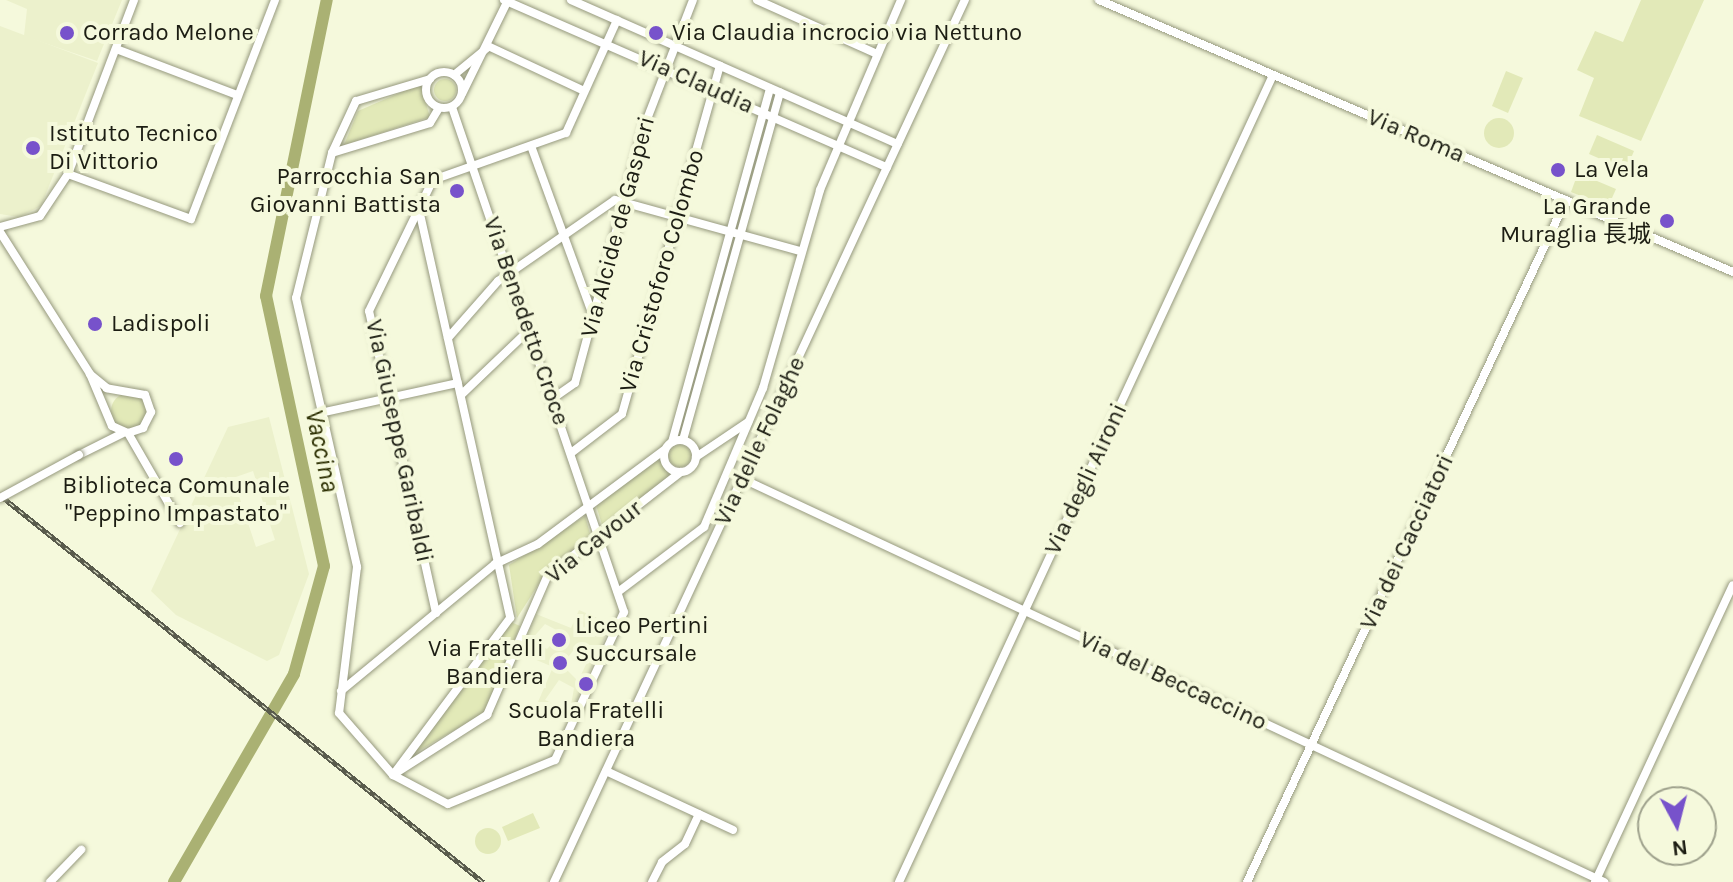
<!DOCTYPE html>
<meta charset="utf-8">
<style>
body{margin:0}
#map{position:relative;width:1733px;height:882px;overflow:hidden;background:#f5f9dc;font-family:Karla,"Noto Sans SC",sans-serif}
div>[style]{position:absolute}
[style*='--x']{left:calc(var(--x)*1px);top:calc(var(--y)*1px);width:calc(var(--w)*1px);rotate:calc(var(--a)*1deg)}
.built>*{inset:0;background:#ecf1cc}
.green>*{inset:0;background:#e2e9b8}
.round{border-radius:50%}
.river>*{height:12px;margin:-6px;padding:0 6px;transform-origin:6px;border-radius:6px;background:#aab173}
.roads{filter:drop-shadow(0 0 2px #96997e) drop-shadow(0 0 2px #96997e)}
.minor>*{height:8px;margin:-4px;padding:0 4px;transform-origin:4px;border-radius:4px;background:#fff}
.minor>.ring{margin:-4px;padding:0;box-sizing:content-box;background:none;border:8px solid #fff;border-radius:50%}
.rail>*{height:5px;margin-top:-2.5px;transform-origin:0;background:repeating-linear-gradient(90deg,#f5f9dc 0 6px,#595b4c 0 12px);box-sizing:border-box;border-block:2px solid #595b4c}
.bridges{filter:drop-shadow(0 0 2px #96997e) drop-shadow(0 0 2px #96997e)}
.minor-bridge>*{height:8px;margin:-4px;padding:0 4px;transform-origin:4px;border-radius:4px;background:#fff}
.dots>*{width:22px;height:22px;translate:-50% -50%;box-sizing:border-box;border:4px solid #f5f9dc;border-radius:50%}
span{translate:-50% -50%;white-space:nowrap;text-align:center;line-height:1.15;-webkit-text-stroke:8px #f5f9dc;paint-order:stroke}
.poi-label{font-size:24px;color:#1c1d13}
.left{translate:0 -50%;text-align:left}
.right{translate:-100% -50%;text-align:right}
.street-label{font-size:24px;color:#1c1d13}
.water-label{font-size:26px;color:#2b2e00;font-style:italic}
.north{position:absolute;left:1637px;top:786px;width:80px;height:80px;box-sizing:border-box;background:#f5f9dc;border:2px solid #9ea18c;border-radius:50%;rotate:173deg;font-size:22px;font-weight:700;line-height:32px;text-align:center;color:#1c1d13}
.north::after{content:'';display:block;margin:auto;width:28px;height:36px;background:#7752cb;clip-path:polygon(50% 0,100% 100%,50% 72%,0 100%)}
</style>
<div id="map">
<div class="built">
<div style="clip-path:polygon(6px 0,122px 0,97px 61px,24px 36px,27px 9px)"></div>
<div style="clip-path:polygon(0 26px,98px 63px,41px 206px,19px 217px,0 214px)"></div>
<div style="clip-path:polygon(evenodd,269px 417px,309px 574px,279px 655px,267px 661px,176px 615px,151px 591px,228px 427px,269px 417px,253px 471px,275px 540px,256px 547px,233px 478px,253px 471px)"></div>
<div style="clip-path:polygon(evenodd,579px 610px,611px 624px,569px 717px,538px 702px,553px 667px,520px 653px,536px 614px,571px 628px,579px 610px,545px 624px,562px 633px,547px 649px,531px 640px,545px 624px,579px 610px,576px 647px,591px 654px,578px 681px,562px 665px,576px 647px,579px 610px,559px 680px,574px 688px,570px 711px,545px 700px,559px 680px)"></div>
</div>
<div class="green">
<div style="clip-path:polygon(1641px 0,1704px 0,1641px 141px,1579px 116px,1594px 78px,1577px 70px,1595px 31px,1623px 42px)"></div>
<div style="clip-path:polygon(1506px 71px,1523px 78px,1508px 113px,1492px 106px)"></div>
<div class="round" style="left:434px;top:79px;width:22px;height:22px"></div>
<div style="clip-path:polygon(420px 84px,430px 117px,344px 145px,358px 111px)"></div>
<div class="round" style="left:1484px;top:118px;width:30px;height:30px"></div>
<div style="clip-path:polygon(1597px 135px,1634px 151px,1626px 170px,1589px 154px)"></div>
<div style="clip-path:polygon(1578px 173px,1616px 189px,1608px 207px,1571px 192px)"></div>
<div class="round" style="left:111px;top:393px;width:36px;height:36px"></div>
<div class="round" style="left:669px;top:445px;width:22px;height:22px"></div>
<div style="clip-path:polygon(660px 457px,673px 474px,603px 528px,596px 505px)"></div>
<div style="clip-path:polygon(585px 516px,591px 537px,547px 571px,517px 618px,509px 565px)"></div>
<div style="clip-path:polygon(511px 622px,520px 626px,486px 712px,413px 754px)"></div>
<div style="clip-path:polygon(533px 813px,540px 828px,508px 841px,502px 827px)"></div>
<div class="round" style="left:475px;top:828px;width:26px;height:26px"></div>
</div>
<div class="river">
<div style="--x:174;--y:882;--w:240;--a:-60"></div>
<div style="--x:294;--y:674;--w:112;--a:-74.5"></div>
<div style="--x:324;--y:566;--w:276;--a:-102.1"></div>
<div style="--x:266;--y:296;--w:302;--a:-78.4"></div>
</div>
<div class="roads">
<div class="minor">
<div style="--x:504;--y:0;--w:418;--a:23.6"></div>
<div style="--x:571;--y:0;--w:357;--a:23.8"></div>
<div style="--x:757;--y:0;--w:132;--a:24.2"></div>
<div style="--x:1099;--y:0;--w:690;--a:23.22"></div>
<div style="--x:488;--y:46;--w:106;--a:25.1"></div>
<div style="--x:116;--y:49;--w:129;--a:20.8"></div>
<div class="ring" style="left:426px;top:72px;width:28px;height:28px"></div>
<div style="--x:454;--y:75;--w:43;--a:-39.3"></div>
<div style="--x:430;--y:79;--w:77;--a:163.4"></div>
<div style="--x:356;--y:101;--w:57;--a:114.8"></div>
<div style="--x:332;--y:153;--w:102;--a:-17"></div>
<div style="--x:430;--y:123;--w:17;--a:-59"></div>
<div style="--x:462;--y:94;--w:105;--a:-63.9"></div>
<div style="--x:531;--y:146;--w:180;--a:69.9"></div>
<div style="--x:332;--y:153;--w:149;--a:103.9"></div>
<div style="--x:296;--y:298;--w:276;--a:77.2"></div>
<div style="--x:357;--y:567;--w:147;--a:97"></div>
<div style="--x:339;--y:713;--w:82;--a:48.9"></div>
<div style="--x:393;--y:775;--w:62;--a:27.8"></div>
<div style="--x:448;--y:804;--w:116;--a:-22.4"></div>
<div style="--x:555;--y:760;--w:163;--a:-65"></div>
<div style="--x:624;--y:612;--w:533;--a:-108.81"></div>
<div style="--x:68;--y:174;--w:131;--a:20.1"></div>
<div style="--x:191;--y:219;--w:235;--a:-69"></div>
<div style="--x:418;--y:205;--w:423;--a:77.4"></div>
<div style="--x:0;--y:227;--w:41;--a:-15.4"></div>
<div style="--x:40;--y:216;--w:50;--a:-56.3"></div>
<div style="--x:68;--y:174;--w:186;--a:-69.2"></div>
<div style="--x:0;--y:232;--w:168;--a:57.6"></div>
<div style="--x:90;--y:374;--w:56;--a:67.1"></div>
<div style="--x:112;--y:426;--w:17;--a:24"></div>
<div style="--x:128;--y:433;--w:16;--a:-18"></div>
<div style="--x:143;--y:428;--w:18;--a:-63"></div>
<div style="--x:151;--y:412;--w:18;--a:-109"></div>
<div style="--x:145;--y:395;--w:39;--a:-170"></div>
<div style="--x:107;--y:388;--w:22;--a:-141"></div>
<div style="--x:448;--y:338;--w:76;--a:-48.7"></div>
<div style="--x:498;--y:281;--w:142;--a:-34.7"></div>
<div style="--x:615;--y:200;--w:192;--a:15.4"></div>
<div style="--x:461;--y:395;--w:91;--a:-43.7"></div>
<div style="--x:552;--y:399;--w:28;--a:-35"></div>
<div style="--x:575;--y:383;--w:265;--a:-74.9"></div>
<div style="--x:644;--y:127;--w:136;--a:-68.9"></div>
<div style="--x:320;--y:413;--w:141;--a:-12.3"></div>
<div style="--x:128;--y:433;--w:104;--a:60"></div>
<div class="ring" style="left:664px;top:440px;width:24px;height:24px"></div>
<div style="--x:683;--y:440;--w:361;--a:-74.4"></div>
<div style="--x:672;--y:442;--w:367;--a:-74.5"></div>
<div style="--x:571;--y:453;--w:64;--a:-37.4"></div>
<div style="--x:622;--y:414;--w:362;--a:-74.3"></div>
<div style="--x:79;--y:455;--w:49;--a:-26.6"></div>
<div style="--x:696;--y:457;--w:63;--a:-33.9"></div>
<div style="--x:743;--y:479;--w:951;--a:25.08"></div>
<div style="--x:618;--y:592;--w:108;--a:-37.1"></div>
<div style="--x:704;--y:527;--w:151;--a:-67"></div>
<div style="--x:763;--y:388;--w:206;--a:-73.9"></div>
<div style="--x:820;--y:190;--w:207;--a:-66.9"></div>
<div style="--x:436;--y:613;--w:309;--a:-102.5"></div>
<div style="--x:369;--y:311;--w:146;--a:-64"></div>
<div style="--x:433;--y:180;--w:141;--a:-19.5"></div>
<div style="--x:566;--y:133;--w:124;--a:-65.7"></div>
<div style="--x:341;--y:691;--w:200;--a:-39.5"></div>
<div style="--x:495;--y:564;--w:47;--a:-24.9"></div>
<div style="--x:538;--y:544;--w:157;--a:-36.7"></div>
<div style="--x:606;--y:771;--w:140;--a:24.9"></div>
<div style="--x:393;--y:775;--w:112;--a:-32.6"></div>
<div style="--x:487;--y:715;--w:153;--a:-66.5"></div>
<div style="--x:548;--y:575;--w:168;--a:-37.8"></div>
<div style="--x:393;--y:775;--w:196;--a:-53.3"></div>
<div style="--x:50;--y:882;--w:45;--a:-45.9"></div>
<div style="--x:554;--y:882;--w:973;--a:-65.02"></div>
<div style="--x:652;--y:882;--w:22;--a:-63"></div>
<div style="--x:662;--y:862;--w:29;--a:-38"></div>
<div style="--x:685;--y:844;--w:33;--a:-65"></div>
<div style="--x:899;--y:882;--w:889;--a:-65.13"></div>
<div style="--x:1247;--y:882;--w:753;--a:-64.93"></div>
<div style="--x:1595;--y:882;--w:327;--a:-65.1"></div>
</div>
</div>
<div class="rail">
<div style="--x:0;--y:495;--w:619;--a:38.7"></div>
</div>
<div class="bridges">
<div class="minor-bridge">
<div style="--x:0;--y:498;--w:90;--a:-28.6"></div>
</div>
</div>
<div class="dots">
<div style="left:67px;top:33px;background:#7752cb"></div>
<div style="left:656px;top:33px;background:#7752cb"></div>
<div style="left:33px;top:148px;background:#7752cb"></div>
<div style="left:1558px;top:170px;background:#7752cb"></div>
<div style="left:457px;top:191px;background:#7752cb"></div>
<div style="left:1667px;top:221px;background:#7752cb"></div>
<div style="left:95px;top:324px;background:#7752cb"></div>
<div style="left:176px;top:459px;background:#7752cb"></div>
<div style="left:559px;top:640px;background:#7752cb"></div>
<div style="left:560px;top:663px;background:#7752cb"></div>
<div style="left:586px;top:684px;background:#7752cb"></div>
</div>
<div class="poi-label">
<span class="left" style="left:83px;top:33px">Corrado Melone</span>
<span class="left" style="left:672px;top:33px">Via Claudia incrocio via Nettuno</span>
<span class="left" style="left:49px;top:148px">Istituto Tecnico<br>Di Vittorio</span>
<span class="left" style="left:1574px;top:170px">La Vela</span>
<span class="right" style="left:441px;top:191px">Parrocchia San<br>Giovanni Battista</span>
<span class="right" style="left:1651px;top:221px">La Grande<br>Muraglia 長城</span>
<span class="left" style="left:111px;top:324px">Ladispoli</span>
<span style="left:176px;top:500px">Biblioteca Comunale<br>"Peppino Impastato"</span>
<span class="left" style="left:575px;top:640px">Liceo Pertini<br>Succursale</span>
<span class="right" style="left:544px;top:663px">Via Fratelli<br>Bandiera</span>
<span style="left:586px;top:725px">Scuola Fratelli<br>Bandiera</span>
</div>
<div class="street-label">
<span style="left:696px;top:82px;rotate:24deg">Via Claudia</span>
<span style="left:1416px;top:136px;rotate:23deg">Via Roma</span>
<span style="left:618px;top:227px;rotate:-75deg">Via Alcide de Gasperi</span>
<span style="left:662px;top:271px;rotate:-74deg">Via Cristoforo Colombo</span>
<span style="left:526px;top:321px;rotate:71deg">Via Benedetto Croce</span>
<span style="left:399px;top:441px;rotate:78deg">Via Giuseppe Garibaldi</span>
<span style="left:760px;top:441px;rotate:-65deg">Via delle Folaghe</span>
<span style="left:1086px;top:479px;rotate:-65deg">Via degli Aironi</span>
<span style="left:594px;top:542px;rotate:-39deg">Via Cavour</span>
<span style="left:1407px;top:542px;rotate:-65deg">Via dei Cacciatori</span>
<span style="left:1173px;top:681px;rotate:25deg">Via del Beccaccino</span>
</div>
<div class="water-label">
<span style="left:322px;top:451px;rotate:78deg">Vaccina</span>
</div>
<div class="north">N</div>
</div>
